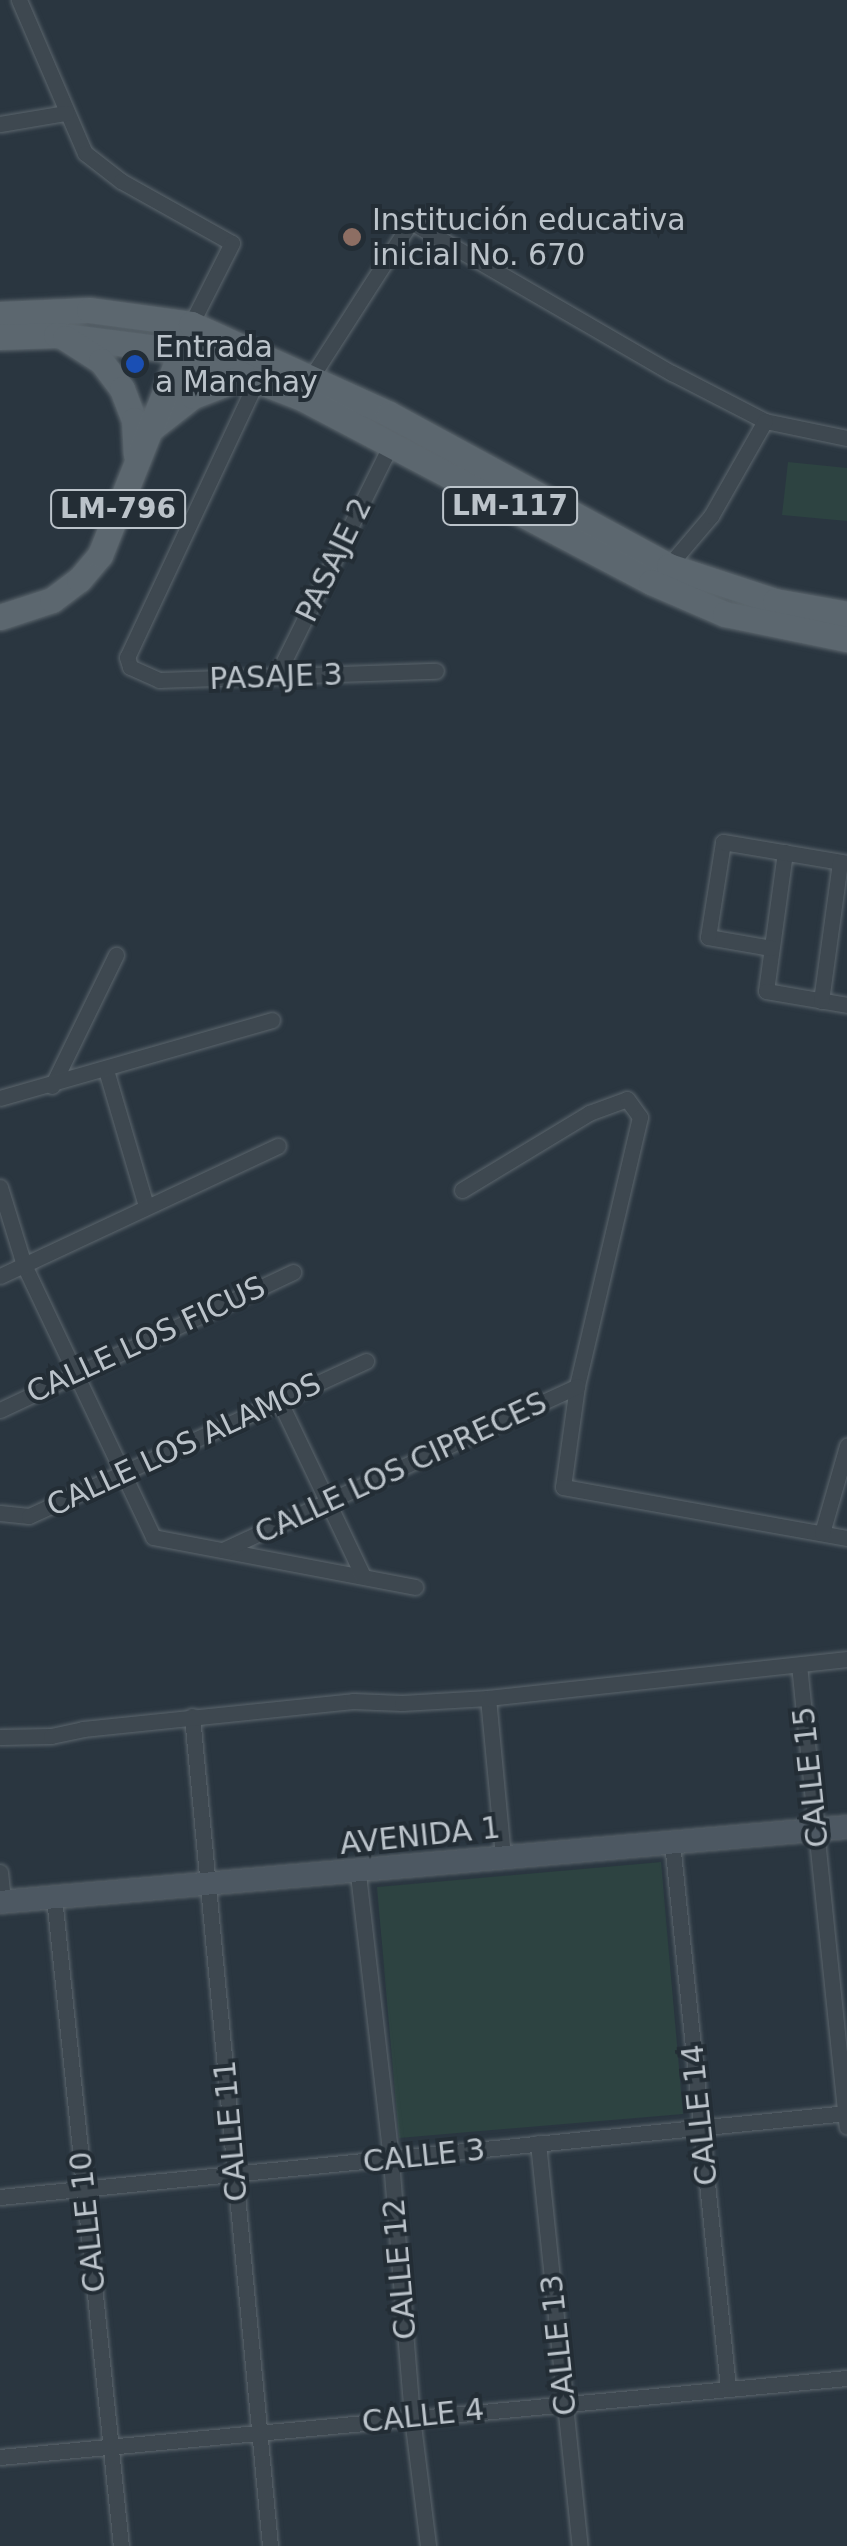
<!DOCTYPE html>
<meta charset="utf-8">
<style>
body{margin:0}
#map{position:relative;width:847px;height:2546px;overflow:hidden;background:#2a3640;font-family:"DejaVu Sans",sans-serif}
div>[style]{position:absolute}
[style*='--x']{left:calc(var(--x)*1px);top:calc(var(--y)*1px);width:calc(var(--w)*1px);rotate:calc(var(--a)*1deg)}
.green>*{inset:0;background:#2d4341}
.roads{filter:drop-shadow(0 0 2px #5c666d) drop-shadow(0 0 2px #5c666d)}
.street>*{height:15px;margin:-7.5px;padding:0 7.5px;transform-origin:7.5px;border-radius:7.5px;background:#3e4850}
.secondary>*{height:22px;margin:-11px;padding:0 11px;transform-origin:11px;border-radius:11px;background:#4d5862}
.primary>*{height:25px;margin:-12.5px;padding:0 12.5px;transform-origin:12.5px;border-radius:12.5px;background:#5c676f}
.dots>*{width:28px;height:28px;translate:-50% -50%;box-sizing:border-box;border:5px solid #232d35;border-radius:50%}
span{translate:-50% -50%;white-space:nowrap;text-align:center;line-height:1.15;-webkit-text-stroke:8px #232d35;paint-order:stroke}
.shield-label span{padding:2px 8px;background:#232d35;border:2px solid;border-radius:8px;-webkit-text-stroke-width:0}
.shield-label{font-size:28px;color:#bbc3ca;font-weight:700}
.poi-label{font-size:30px;color:#bbc3ca}
.left{translate:0 -50%;text-align:left}
.street-label{font-size:30px;color:#bbc3ca}
</style>
<div id="map">
<div class="green">
<div style="clip-path:polygon(788px 462px,847px 468px,847px 521px,782px 515px)"></div>
<div style="clip-path:polygon(661px 1862px,683px 2114px,399px 2138px,377px 1887px)"></div>
</div>
<div class="roads">
<div class="street">
<div style="--x:19;--y:0;--w:167;--a:66.7"></div>
<div style="--x:85;--y:153;--w:46;--a:37.9"></div>
<div style="--x:121;--y:181;--w:127;--a:29.2"></div>
<div style="--x:232;--y:243;--w:91;--a:116.8"></div>
<div style="--x:0;--y:124;--w:67;--a:-9.5"></div>
<div style="--x:312;--y:376;--w:183;--a:-57.3"></div>
<div style="--x:411;--y:222;--w:302;--a:30.1"></div>
<div style="--x:672;--y:373;--w:105;--a:27.3"></div>
<div style="--x:765;--y:421;--w:84;--a:11.7"></div>
<div style="--x:257;--y:380;--w:306;--a:115.1"></div>
<div style="--x:127;--y:657;--w:10;--a:73"></div>
<div style="--x:130;--y:667;--w:32;--a:24"></div>
<div style="--x:159;--y:680;--w:277;--a:-1.9"></div>
<div style="--x:665;--y:570;--w:71;--a:-49.6"></div>
<div style="--x:711;--y:516;--w:109;--a:-60.4"></div>
<div style="--x:276;--y:677;--w:262;--a:-63.7"></div>
<div style="--x:785;--y:852;--w:140;--a:97.8"></div>
<div style="--x:766;--y:991;--w:82;--a:9.8"></div>
<div style="--x:771;--y:948;--w:64;--a:-170.1"></div>
<div style="--x:708;--y:937;--w:96;--a:-81"></div>
<div style="--x:723;--y:842;--w:126;--a:9.6"></div>
<div style="--x:821;--y:1001;--w:140;--a:-82.2"></div>
<div style="--x:106;--y:1070;--w:142;--a:73.6"></div>
<div style="--x:52;--y:1086;--w:146;--a:-64"></div>
<div style="--x:0;--y:1098;--w:283;--a:-16"></div>
<div style="--x:0;--y:1187;--w:82;--a:72.9"></div>
<div style="--x:24;--y:1265;--w:301;--a:64.6"></div>
<div style="--x:153;--y:1537;--w:267;--a:10.8"></div>
<div style="--x:462;--y:1190;--w:149;--a:-31.2"></div>
<div style="--x:589;--y:1113;--w:40;--a:-20.2"></div>
<div style="--x:627;--y:1099;--w:22;--a:54"></div>
<div style="--x:640;--y:1117;--w:276;--a:103.2"></div>
<div style="--x:577;--y:1386;--w:102;--a:97.9"></div>
<div style="--x:563;--y:1487;--w:289;--a:10.2"></div>
<div style="--x:0;--y:1276;--w:307;--a:-25.1"></div>
<div style="--x:280;--y:1402;--w:193;--a:64.5"></div>
<div style="--x:0;--y:1410;--w:324;--a:-25.2"></div>
<div style="--x:0;--y:1513;--w:29;--a:6"></div>
<div style="--x:29;--y:1516;--w:371;--a:-24.7"></div>
<div style="--x:822;--y:1533;--w:91;--a:-74"></div>
<div style="--x:225;--y:1549;--w:388;--a:-24.8"></div>
<div style="--x:799;--y:1665;--w:464;--a:84.1"></div>
<div style="--x:488;--y:1698;--w:160;--a:84.6"></div>
<div style="--x:192;--y:1716;--w:834;--a:84.63"></div>
<div style="--x:0;--y:1737;--w:51;--a:-1.1"></div>
<div style="--x:51;--y:1736;--w:33;--a:-12"></div>
<div style="--x:83;--y:1729;--w:271;--a:-5.9"></div>
<div style="--x:353;--y:1701;--w:49;--a:2.3"></div>
<div style="--x:402;--y:1703;--w:86;--a:-3.3"></div>
<div style="--x:488;--y:1698;--w:361;--a:-6.2"></div>
<div style="--x:672;--y:1842;--w:549;--a:84.14"></div>
<div style="--x:0;--y:1872;--w:30;--a:84"></div>
<div style="--x:358;--y:1874;--w:289;--a:83.4"></div>
<div style="--x:391;--y:2161;--w:257;--a:85.3"></div>
<div style="--x:412;--y:2417;--w:130;--a:82.9"></div>
<div style="--x:54;--y:1897;--w:652;--a:84.11"></div>
<div style="--x:538;--y:2143;--w:405;--a:84.1"></div>
<div style="--x:0;--y:2197;--w:851;--a:-5.66"></div>
<div style="--x:0;--y:2457;--w:851;--a:-5.33"></div>
</div>
<div class="secondary">
<div style="--x:0;--y:1902;--w:850;--a:-5.06"></div>
</div>
<div class="primary">
<div style="--x:0;--y:314;--w:89;--a:-2.6"></div>
<div style="--x:89;--y:310;--w:103;--a:7.8"></div>
<div style="--x:191;--y:324;--w:217;--a:24.4"></div>
<div style="--x:389;--y:414;--w:319;--a:28.5"></div>
<div style="--x:669;--y:566;--w:112;--a:18.3"></div>
<div style="--x:775;--y:601;--w:73;--a:10.2"></div>
<div style="--x:0;--y:337;--w:56;--a:-2"></div>
<div style="--x:56;--y:335;--w:126;--a:7.3"></div>
<div style="--x:181;--y:351;--w:130;--a:21.2"></div>
<div style="--x:302;--y:398;--w:395;--a:27.8"></div>
<div style="--x:651;--y:582;--w:81;--a:23.4"></div>
<div style="--x:725;--y:614;--w:125;--a:11.6"></div>
<div style="--x:65;--y:338;--w:43;--a:32.6"></div>
<div style="--x:101;--y:361;--w:35;--a:53"></div>
<div style="--x:122;--y:389;--w:33;--a:69"></div>
<div style="--x:134;--y:420;--w:34;--a:87"></div>
<div style="--x:153;--y:427;--w:51;--a:-37.8"></div>
<div style="--x:193;--y:396;--w:45;--a:-20.9"></div>
<div style="--x:235;--y:380;--w:14;--a:0"></div>
<div style="--x:0;--y:617;--w:55;--a:-18.1"></div>
<div style="--x:52;--y:600;--w:34;--a:-37"></div>
<div style="--x:79;--y:580;--w:33;--a:-50"></div>
<div style="--x:100;--y:555;--w:219;--a:-68.3"></div>
</div>
</div>
<div class="dots">
<div style="left:352px;top:237px;background:#8d6e63"></div>
<div style="left:135px;top:364px;background:#1a4fb4"></div>
</div>
<div class="shield-label">
<span style="left:510px;top:506px">LM-117</span>
<span style="left:118px;top:509px">LM-796</span>
</div>
<div class="poi-label">
<span class="left" style="left:372px;top:237px">Institución educativa<br>inicial No. 670</span>
<span class="left" style="left:155px;top:364px">Entrada<br>a Manchay</span>
</div>
<div class="street-label">
<span style="left:334px;top:560px;rotate:-64deg">PASAJE 2</span>
<span style="left:276px;top:677px;rotate:-2deg">PASAJE 3</span>
<span style="left:146px;top:1340px;rotate:-25deg">CALLE LOS FICUS</span>
<span style="left:184px;top:1445px;rotate:-25deg">CALLE LOS ALAMOS</span>
<span style="left:401px;top:1468px;rotate:-25deg">CALLE LOS CIPRECES</span>
<span style="left:811px;top:1777px;rotate:-96deg">CALLE 15</span>
<span style="left:420px;top:1836px;rotate:-6deg">AVENIDA 1</span>
<span style="left:700px;top:2115px;rotate:-96deg">CALLE 14</span>
<span style="left:231px;top:2131px;rotate:-95deg">CALLE 11</span>
<span style="left:424px;top:2156px;rotate:-6deg">CALLE 3</span>
<span style="left:88px;top:2222px;rotate:-96deg">CALLE 10</span>
<span style="left:400px;top:2269px;rotate:-95deg">CALLE 12</span>
<span style="left:559px;top:2345px;rotate:-96deg">CALLE 13</span>
<span style="left:423px;top:2416px;rotate:-6deg">CALLE 4</span>
</div>
</div>
